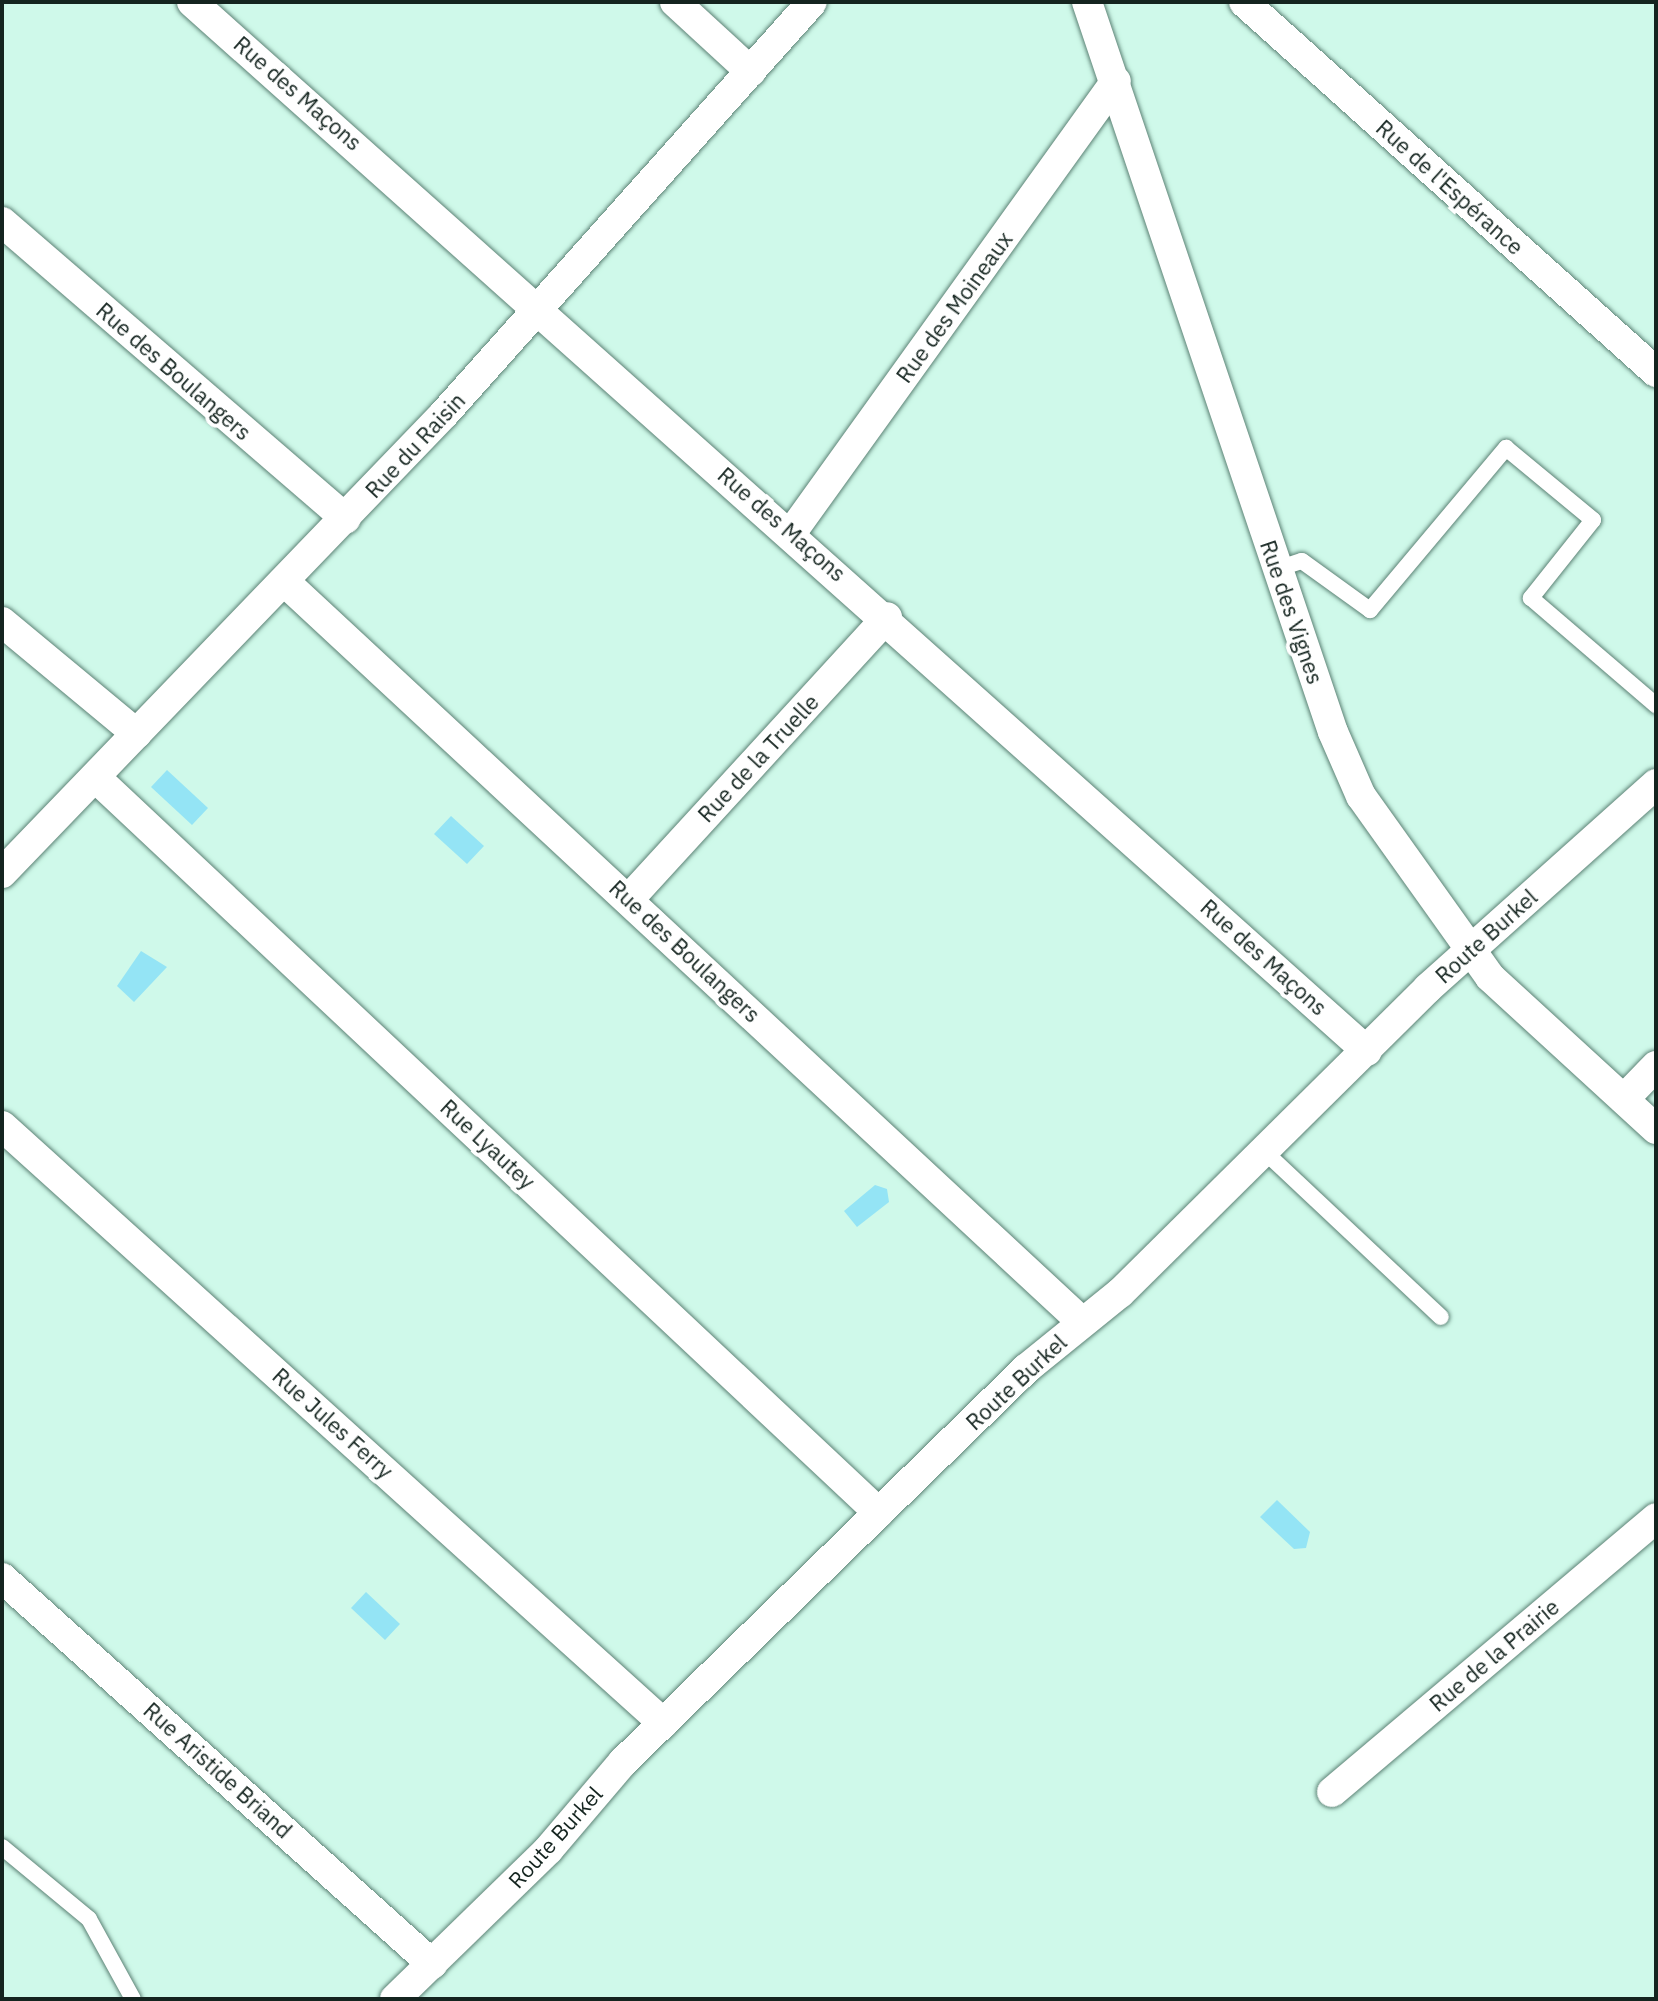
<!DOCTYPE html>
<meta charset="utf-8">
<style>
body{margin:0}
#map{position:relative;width:1658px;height:2001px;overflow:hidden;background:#cff9ea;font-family:"IBM Plex Sans",sans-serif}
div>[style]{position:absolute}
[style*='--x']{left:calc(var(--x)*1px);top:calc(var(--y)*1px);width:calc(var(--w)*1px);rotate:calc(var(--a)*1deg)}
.water>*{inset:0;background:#94e4f5}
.roads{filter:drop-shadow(0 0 2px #5c8275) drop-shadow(0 0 2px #5c8275)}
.service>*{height:16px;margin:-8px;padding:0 8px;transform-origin:8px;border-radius:8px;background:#fff}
.minor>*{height:30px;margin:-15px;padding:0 15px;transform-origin:15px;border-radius:15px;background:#fff}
span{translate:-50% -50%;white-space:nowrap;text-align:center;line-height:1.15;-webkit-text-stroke:8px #fff;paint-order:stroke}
.street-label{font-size:22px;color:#14241f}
.frame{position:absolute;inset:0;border:4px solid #14241f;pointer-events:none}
</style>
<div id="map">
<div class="water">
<div style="clip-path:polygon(167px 770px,208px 808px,192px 825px,151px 787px)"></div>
<div style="clip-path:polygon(451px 816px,484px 846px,467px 864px,434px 834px)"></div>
<div style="clip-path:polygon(141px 951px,167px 967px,134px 1002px,117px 986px)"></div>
<div style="clip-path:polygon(875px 1185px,887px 1189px,889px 1202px,857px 1227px,844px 1211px)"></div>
<div style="clip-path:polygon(1277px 1500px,1310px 1532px,1306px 1548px,1294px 1549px,1260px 1517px)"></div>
<div style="clip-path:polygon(366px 1592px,400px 1624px,385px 1640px,351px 1608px)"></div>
</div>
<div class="roads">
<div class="service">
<div style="--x:1277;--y:569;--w:26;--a:-18"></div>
<div style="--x:1302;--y:561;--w:84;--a:35.8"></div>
<div style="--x:1370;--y:610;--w:212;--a:-50"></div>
<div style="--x:1506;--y:448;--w:113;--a:39.6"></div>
<div style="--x:1593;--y:520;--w:100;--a:128.5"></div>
<div style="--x:1531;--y:598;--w:165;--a:40.6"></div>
<div style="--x:1265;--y:1152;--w:241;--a:43.2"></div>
<div style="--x:2;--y:1847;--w:113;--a:39.6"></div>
<div style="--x:89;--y:1919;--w:91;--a:61.2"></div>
</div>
<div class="minor">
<div style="--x:192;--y:2;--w:1575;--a:41.76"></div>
<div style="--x:675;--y:2;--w:103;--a:42.6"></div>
<div style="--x:1087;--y:2;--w:770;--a:71.38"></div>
<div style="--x:1333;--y:732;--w:70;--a:66.4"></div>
<div style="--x:1361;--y:796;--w:222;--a:54.5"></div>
<div style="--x:1490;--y:977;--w:225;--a:42.5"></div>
<div style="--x:1244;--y:2;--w:554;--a:41.93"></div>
<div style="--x:2;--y:222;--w:454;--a:40.8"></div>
<div style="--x:792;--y:532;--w:555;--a:-54.31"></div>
<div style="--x:285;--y:582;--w:1088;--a:42.88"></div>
<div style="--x:2;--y:622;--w:175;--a:39.7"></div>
<div style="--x:95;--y:777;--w:1075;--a:43.19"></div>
<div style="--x:2;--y:873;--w:637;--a:-46.08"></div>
<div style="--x:444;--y:414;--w:552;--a:-48.23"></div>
<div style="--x:629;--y:899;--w:382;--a:-47.5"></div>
<div style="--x:1624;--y:1099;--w:46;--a:-45.9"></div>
<div style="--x:2;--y:1126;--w:891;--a:42.09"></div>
<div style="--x:2;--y:1578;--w:578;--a:41.91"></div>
<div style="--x:1332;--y:1792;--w:424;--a:-40.2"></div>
<div style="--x:395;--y:1999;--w:214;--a:-44.2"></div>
<div style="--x:548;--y:1850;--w:116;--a:-49.6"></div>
<div style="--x:623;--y:1762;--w:563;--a:-44.28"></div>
<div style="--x:1026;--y:1369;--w:121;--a:-39"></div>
<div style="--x:1120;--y:1293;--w:433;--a:-44.7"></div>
<div style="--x:1428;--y:988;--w:306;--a:-41.8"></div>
</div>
</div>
<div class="street-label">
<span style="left:298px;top:93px;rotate:41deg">Rue des Maçons</span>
<span style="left:1450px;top:187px;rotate:42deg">Rue de l'Espérance</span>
<span style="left:954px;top:307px;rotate:-54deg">Rue des Moineaux</span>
<span style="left:174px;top:371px;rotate:41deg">Rue des Boulangers</span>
<span style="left:415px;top:445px;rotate:-47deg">Rue du Raisin</span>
<span style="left:782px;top:524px;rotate:41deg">Rue des Maçons</span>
<span style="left:1292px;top:612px;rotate:71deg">Rue des Vignes</span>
<span style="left:758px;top:758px;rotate:-47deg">Rue de la Truelle</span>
<span style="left:1486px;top:936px;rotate:-42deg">Route Burkel</span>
<span style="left:685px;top:951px;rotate:43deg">Rue des Boulangers</span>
<span style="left:1264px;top:957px;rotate:42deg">Rue des Maçons</span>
<span style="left:488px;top:1144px;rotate:43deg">Rue Lyautey</span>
<span style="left:1016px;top:1382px;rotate:-43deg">Route Burkel</span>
<span style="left:333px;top:1423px;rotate:42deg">Rue Jules Ferry</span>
<span style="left:1494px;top:1655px;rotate:-40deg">Rue de la Prairie</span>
<span style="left:218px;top:1770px;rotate:42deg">Rue Aristide Briand</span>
<span style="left:555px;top:1837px;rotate:-48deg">Route Burkel</span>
</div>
<div class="frame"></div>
</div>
